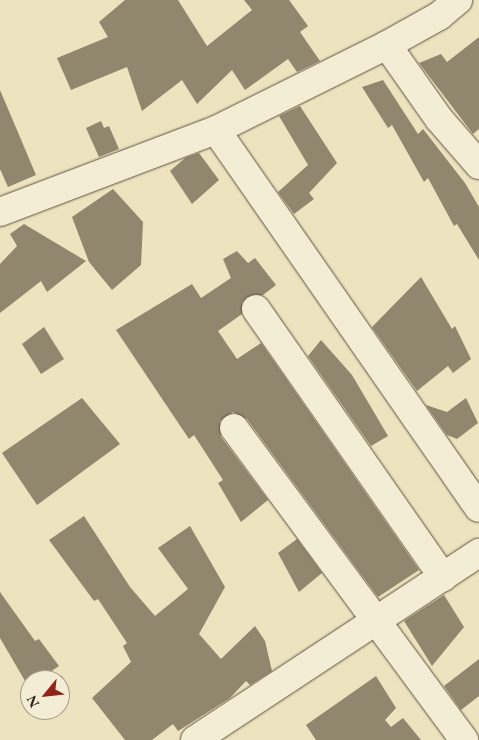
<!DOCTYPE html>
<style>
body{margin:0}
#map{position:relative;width:479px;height:740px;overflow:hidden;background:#ede3be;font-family:"EB Garamond",serif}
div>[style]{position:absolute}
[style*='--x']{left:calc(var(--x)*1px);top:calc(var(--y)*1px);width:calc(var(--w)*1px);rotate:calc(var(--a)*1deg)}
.building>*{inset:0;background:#91866e}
.roads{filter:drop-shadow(0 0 1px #5e5242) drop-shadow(0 0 1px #5e5242)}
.minor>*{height:28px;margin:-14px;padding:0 14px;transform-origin:14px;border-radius:14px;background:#f3edd5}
span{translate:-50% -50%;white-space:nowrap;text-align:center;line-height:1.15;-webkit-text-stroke:5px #f3edd5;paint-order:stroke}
.north{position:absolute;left:20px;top:670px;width:50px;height:50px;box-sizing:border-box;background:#f3edd5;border:1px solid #a49b89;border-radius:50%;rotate:242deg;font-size:14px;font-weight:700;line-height:20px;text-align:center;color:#2e2118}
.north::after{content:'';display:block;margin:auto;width:18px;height:22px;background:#8f2418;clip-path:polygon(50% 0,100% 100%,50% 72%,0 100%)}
</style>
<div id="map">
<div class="building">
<div style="clip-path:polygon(125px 0,178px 0,207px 46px,252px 10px,244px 0,289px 0,308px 26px,300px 32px,320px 61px,297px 72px,288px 59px,245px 90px,232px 70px,197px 104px,182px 80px,142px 111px,127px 67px,71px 90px,57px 58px,108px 37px,99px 22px)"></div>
<div style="clip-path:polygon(479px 37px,479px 129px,473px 134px,419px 63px,441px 54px,447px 62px)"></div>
<div style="clip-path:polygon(383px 80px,418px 134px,423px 129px,465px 183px,479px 207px,479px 260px,457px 224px,454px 226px,428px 178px,424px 182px,392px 125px,388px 128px,362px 87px)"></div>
<div style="clip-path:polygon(0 90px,36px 175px,8px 187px,0 169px)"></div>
<div style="clip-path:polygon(300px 106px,337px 163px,309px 193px,314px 199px,294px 214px,278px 192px,308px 165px,279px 116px)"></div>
<div style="clip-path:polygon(101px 121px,104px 128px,109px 126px,119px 149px,99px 157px,86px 128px)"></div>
<div style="clip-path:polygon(199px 153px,219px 180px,192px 204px,170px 171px,185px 158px)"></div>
<div style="clip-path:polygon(113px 189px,143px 222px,141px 265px,112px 290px,89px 262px,72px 217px)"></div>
<div style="clip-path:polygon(24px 224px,86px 261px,47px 292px,41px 281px,0 313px,0 264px,17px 246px,10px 234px)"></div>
<div style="clip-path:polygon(237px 251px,248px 263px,255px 258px,276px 285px,263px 295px,247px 297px,242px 303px,242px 314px,218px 331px,237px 359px,261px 343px,419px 570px,378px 597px,247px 419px,233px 412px,220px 421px,221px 437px,268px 500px,241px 522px,218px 483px,223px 480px,194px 435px,189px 439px,116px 330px,192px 284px,201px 298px,231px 278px,223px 259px)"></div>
<div style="clip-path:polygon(421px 277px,452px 329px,455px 326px,471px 359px,453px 373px,448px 366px,417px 391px,372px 327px)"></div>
<div style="clip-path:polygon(44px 327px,64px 359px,41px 374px,22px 344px)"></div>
<div style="clip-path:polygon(321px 340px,352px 375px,388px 436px,371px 446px,308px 356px)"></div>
<div style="clip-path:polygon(82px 398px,120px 444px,37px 505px,2px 453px)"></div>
<div style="clip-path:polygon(466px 398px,478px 423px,457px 439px,447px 435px,426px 405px,447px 412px)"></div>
<div style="clip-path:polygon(84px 516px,130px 587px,155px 616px,188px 589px,158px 548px,190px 526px,225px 587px,199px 634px,221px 659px,255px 626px,265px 641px,272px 671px,250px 685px,246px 681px,230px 698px,178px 731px,173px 724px,152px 740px,125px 740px,92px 698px,131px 662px,123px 646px,127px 643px,98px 599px,94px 601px,49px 540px)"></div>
<div style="clip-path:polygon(297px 539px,322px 573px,299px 592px,278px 553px)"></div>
<div style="clip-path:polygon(0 592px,35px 641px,39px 639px,59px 666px,38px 680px,30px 680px,28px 686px,0 638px)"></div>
<div style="clip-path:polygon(444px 595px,464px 627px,432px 666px,404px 621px)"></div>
<div style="clip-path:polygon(479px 659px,479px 696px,461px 710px,444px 686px)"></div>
<div style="clip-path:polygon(376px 676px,396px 708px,385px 720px,391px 727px,403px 718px,421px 740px,316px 740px,306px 725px)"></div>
</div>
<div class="roads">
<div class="minor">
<div style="--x:387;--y:45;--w:90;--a:54.9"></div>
<div style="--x:439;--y:119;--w:61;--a:49"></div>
<div style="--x:216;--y:130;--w:460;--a:55.2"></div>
<div style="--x:0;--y:212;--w:231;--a:-20.8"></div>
<div style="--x:216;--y:130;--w:191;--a:-26.4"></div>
<div style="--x:387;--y:45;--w:60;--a:-29.1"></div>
<div style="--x:439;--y:16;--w:25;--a:-40"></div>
<div style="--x:256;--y:309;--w:327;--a:55.1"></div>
<div style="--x:234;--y:428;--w:388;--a:53.6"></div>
<div style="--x:195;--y:740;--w:340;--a:-33.4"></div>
</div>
</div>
<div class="north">N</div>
</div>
